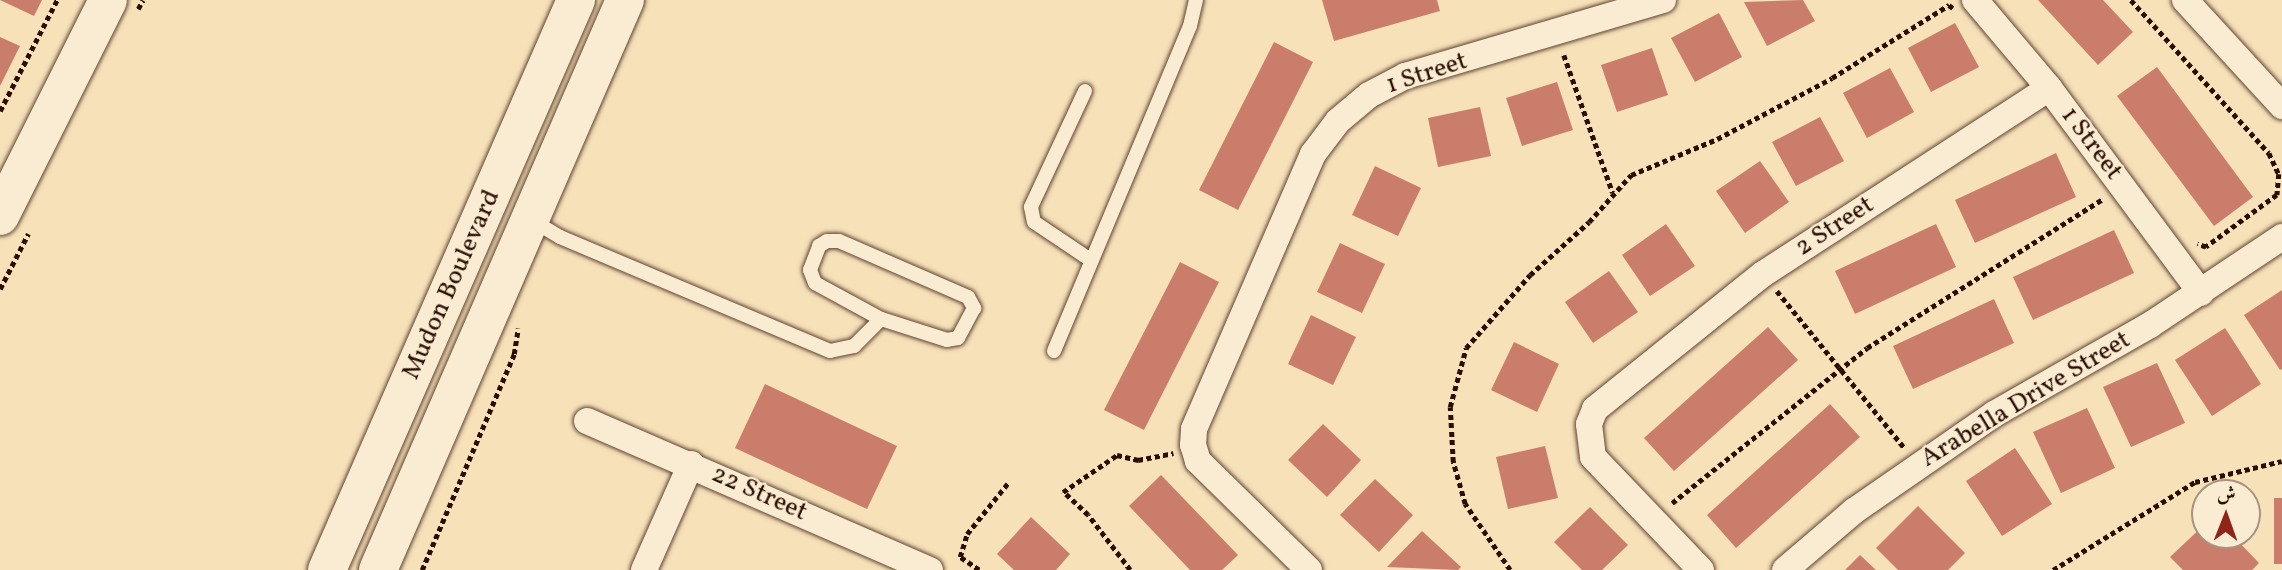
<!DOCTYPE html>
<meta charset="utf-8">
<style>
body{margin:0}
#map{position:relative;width:2282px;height:570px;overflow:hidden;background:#f7e1b9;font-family:Vollkorn,Amiri,serif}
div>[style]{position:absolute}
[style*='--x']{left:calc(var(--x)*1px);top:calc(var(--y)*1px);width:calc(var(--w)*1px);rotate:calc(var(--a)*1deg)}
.building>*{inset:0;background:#cb7d6b}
.path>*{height:4.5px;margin-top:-2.25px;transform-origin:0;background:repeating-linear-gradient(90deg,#2b0e02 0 5px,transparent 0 8.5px)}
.roads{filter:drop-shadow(0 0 2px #5e4330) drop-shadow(0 0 2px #5e4330)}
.lane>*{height:14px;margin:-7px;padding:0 7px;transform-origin:7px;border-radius:7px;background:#faecd2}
.street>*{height:26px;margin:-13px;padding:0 13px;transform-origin:13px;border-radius:13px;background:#faecd2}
.secondary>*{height:38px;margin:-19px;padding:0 19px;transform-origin:19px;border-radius:19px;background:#faecd2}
span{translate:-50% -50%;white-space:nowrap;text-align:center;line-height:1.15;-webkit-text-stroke:5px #faecd2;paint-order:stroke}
.street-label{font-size:26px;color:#2b0e02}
.north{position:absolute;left:2191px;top:479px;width:70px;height:70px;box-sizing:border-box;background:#faecd2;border:2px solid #a7937f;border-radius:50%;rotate:1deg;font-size:19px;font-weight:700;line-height:28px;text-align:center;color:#2b0e02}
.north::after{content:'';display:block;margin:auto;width:24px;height:32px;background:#8f2418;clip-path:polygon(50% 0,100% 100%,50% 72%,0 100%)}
</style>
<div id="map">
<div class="building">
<div style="clip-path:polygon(0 0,42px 0,34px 16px)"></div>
<div style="clip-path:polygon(1322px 0,1437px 0,1440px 11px,1334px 41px)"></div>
<div style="clip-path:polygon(1803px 0,1815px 21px,1767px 46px,1744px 2px)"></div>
<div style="clip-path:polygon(2038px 0,2103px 0,2133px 32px,2098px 65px)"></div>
<div style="clip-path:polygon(1719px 13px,1742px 57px,1695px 82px,1671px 38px)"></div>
<div style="clip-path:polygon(1955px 23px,1979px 67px,1931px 92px,1908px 48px)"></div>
<div style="clip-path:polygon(0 37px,20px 46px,0 86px)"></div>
<div style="clip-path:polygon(1274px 42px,1313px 62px,1238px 210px,1199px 190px)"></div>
<div style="clip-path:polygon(1652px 48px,1668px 95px,1617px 112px,1601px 65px)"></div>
<div style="clip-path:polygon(2157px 67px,2253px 197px,2214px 226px,2117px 96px)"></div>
<div style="clip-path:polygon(1890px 68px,1914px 112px,1867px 138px,1843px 93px)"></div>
<div style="clip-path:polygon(1557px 82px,1573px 130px,1522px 146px,1506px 98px)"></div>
<div style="clip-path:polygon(1480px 107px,1491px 156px,1438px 167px,1428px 118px)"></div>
<div style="clip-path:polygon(1820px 117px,1844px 161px,1796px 186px,1772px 142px)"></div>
<div style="clip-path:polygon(2056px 153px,2076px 197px,1975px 243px,1955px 200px)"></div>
<div style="clip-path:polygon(1760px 161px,1789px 202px,1745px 233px,1716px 191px)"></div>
<div style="clip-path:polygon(1375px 166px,1421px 188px,1398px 236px,1352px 215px)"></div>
<div style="clip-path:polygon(1666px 224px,1695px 266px,1650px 296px,1622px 255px)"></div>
<div style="clip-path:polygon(1936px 224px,1956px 267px,1855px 314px,1835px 271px)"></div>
<div style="clip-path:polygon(2114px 230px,2134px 273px,2033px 320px,2013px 277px)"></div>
<div style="clip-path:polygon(1340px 243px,1385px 264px,1362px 313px,1317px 292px)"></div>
<div style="clip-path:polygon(1180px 262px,1219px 282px,1144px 430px,1104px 410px)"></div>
<div style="clip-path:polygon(1609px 271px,1638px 312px,1593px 343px,1565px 302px)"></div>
<div style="clip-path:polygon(2282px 290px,2282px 369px,2280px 370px,2244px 315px)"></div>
<div style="clip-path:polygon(1994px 299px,2014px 343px,1913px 389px,1893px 346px)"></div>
<div style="clip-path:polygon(1311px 315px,1356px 337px,1333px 385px,1288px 364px)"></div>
<div style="clip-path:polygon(1768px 327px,1798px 360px,1674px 471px,1644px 438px)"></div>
<div style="clip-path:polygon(2225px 328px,2261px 384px,2212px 416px,2175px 360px)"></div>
<div style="clip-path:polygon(1514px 342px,1559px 364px,1537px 412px,1491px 390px)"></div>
<div style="clip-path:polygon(2157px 363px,2185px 423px,2131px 447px,2103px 387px)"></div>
<div style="clip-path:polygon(765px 384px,897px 446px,867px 509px,735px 448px)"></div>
<div style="clip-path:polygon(1830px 404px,1860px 437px,1736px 548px,1707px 515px)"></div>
<div style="clip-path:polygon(2087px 408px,2115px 468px,2061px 493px,2033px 432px)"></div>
<div style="clip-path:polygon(1323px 424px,1361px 460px,1327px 497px,1288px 460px)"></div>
<div style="clip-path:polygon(1545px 446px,1558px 498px,1508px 509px,1496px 457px)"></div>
<div style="clip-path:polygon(2015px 448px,2052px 504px,2002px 536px,1966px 481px)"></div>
<div style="clip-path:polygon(1161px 475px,1238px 555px,1222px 570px,1190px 570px,1129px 506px)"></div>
<div style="clip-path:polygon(1375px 479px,1413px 515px,1379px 552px,1340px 515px)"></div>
<div style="clip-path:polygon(2274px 498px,2282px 498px,2282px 564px,2274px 564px)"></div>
<div style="clip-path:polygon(1918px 506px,1965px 553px,1948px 570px,1898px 570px,1876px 548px)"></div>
<div style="clip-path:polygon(1590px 507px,1628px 545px,1602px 570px,1582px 570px,1554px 542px)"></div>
<div style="clip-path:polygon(1031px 517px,1070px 554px,1056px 570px,1014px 570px,997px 554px)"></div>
<div style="clip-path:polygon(2205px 524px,2205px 535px,2232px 535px,2259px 563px,2252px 570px,2183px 570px,2170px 557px)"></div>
<div style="clip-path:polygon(1422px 531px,1461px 567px,1458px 570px,1387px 567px)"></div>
<div style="clip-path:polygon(1860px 555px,1876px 570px,1845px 570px)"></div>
</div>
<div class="path">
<div style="--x:2131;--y:0;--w:206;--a:48"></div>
<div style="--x:2269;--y:153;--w:23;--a:65"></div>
<div style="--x:2279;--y:174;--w:21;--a:95"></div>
<div style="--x:2277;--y:195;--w:88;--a:143.8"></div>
<div style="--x:2206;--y:247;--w:9;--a:-162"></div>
<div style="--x:138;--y:9;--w:10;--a:-61"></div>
<div style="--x:1564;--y:55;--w:146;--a:70.5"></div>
<div style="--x:0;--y:111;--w:125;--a:-62.8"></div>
<div style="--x:0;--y:289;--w:62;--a:-63"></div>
<div style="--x:1777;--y:291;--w:201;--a:50.9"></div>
<div style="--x:1672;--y:503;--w:249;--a:-38.5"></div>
<div style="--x:1867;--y:348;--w:280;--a:-32.3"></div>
<div style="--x:422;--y:570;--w:235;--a:-66.9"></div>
<div style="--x:514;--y:354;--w:26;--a:-81"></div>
<div style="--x:979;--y:570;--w:23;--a:-146"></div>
<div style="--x:960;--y:557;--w:24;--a:-73"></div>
<div style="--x:967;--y:534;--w:65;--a:-51.2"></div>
<div style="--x:1130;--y:570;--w:69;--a:-127.4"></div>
<div style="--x:1088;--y:515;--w:34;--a:-137"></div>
<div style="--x:1063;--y:492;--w:65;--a:-34.4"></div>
<div style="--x:1117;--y:455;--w:22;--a:13"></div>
<div style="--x:1138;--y:460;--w:36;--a:-11"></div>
<div style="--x:1510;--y:570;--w:80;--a:-124.3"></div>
<div style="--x:1465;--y:504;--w:44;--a:-105.9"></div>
<div style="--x:1453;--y:462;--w:55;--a:-93.1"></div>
<div style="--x:1450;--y:407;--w:61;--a:-74.8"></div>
<div style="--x:1466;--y:348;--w:97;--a:-48.8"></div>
<div style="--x:1530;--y:275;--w:79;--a:-41.9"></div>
<div style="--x:1589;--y:222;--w:63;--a:-48.2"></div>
<div style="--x:1631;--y:175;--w:93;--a:-22.7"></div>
<div style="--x:1717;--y:139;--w:130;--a:-27.9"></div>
<div style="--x:1832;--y:78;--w:138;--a:-32"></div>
<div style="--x:1949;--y:5;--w:5;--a:37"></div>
<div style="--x:2053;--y:570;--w:167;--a:-31.8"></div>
<div style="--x:2195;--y:482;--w:89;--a:-13.6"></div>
</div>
<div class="roads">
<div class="lane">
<div style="--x:1085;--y:91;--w:128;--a:115"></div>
<div style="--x:1031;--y:207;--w:15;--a:79"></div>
<div style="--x:1034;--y:222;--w:66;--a:33.9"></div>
<div style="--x:530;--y:219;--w:35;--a:31"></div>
<div style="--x:560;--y:237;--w:293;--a:22.9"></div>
<div style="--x:830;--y:351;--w:25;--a:-12"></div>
<div style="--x:854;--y:346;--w:38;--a:-45"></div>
<div style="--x:827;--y:241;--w:12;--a:0"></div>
<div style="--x:839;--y:241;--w:141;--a:23.5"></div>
<div style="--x:968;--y:297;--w:13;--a:61"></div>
<div style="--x:974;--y:308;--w:34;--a:118"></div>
<div style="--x:958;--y:338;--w:11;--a:170"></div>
<div style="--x:947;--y:340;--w:69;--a:-162.3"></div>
<div style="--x:881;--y:319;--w:75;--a:-151.4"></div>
<div style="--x:815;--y:283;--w:14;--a:-111"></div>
<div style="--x:810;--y:270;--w:26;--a:-69"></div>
<div style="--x:819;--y:246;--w:9;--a:-32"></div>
<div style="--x:1054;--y:351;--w:352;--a:-67.3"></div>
<div style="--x:1190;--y:26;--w:27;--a:-77"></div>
</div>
<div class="street">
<div style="--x:1975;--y:0;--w:115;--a:49.9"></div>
<div style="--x:2049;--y:88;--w:255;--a:53.4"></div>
<div style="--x:2185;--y:0;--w:144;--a:47.5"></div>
<div style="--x:587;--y:421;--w:374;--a:23.5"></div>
<div style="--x:644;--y:570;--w:116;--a:-66.1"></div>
<div style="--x:1309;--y:570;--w:156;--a:-135.5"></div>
<div style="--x:1198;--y:461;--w:17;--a:-107"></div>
<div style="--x:1193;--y:445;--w:16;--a:-86"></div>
<div style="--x:1194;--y:429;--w:300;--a:-66.6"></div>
<div style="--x:1313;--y:154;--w:41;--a:-52.9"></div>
<div style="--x:1338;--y:121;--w:40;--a:-40"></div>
<div style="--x:1369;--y:95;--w:41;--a:-27.8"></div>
<div style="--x:1405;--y:76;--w:269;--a:-16.4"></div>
<div style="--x:1701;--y:570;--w:156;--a:-133.7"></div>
<div style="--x:1593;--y:457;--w:33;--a:-97"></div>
<div style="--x:1589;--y:424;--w:16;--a:-68"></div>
<div style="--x:1595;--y:409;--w:216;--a:-38.8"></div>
<div style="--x:1763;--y:274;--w:341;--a:-33"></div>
<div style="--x:1785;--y:570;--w:91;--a:-40.5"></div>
<div style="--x:1854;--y:511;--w:170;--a:-34.7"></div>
<div style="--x:1994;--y:414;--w:180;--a:-29.7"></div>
<div style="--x:2150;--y:325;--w:159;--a:-33.7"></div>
</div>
<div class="secondary">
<div style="--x:0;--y:216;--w:241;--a:-63.4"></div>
<div style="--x:327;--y:570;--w:622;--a:-66.4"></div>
<div style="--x:378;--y:570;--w:621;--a:-66.57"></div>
</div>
</div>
<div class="street-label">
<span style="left:1427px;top:74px;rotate:-18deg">1 Street</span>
<span style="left:2091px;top:144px;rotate:53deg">1 Street</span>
<span style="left:1835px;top:227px;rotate:-33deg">2 Street</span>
<span style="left:452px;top:285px;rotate:-66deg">Mudon Boulevard</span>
<span style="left:2026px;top:400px;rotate:-31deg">Arabella Drive Street</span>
<span style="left:759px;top:494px;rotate:24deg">22 Street</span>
</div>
<div class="north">ش</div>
</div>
